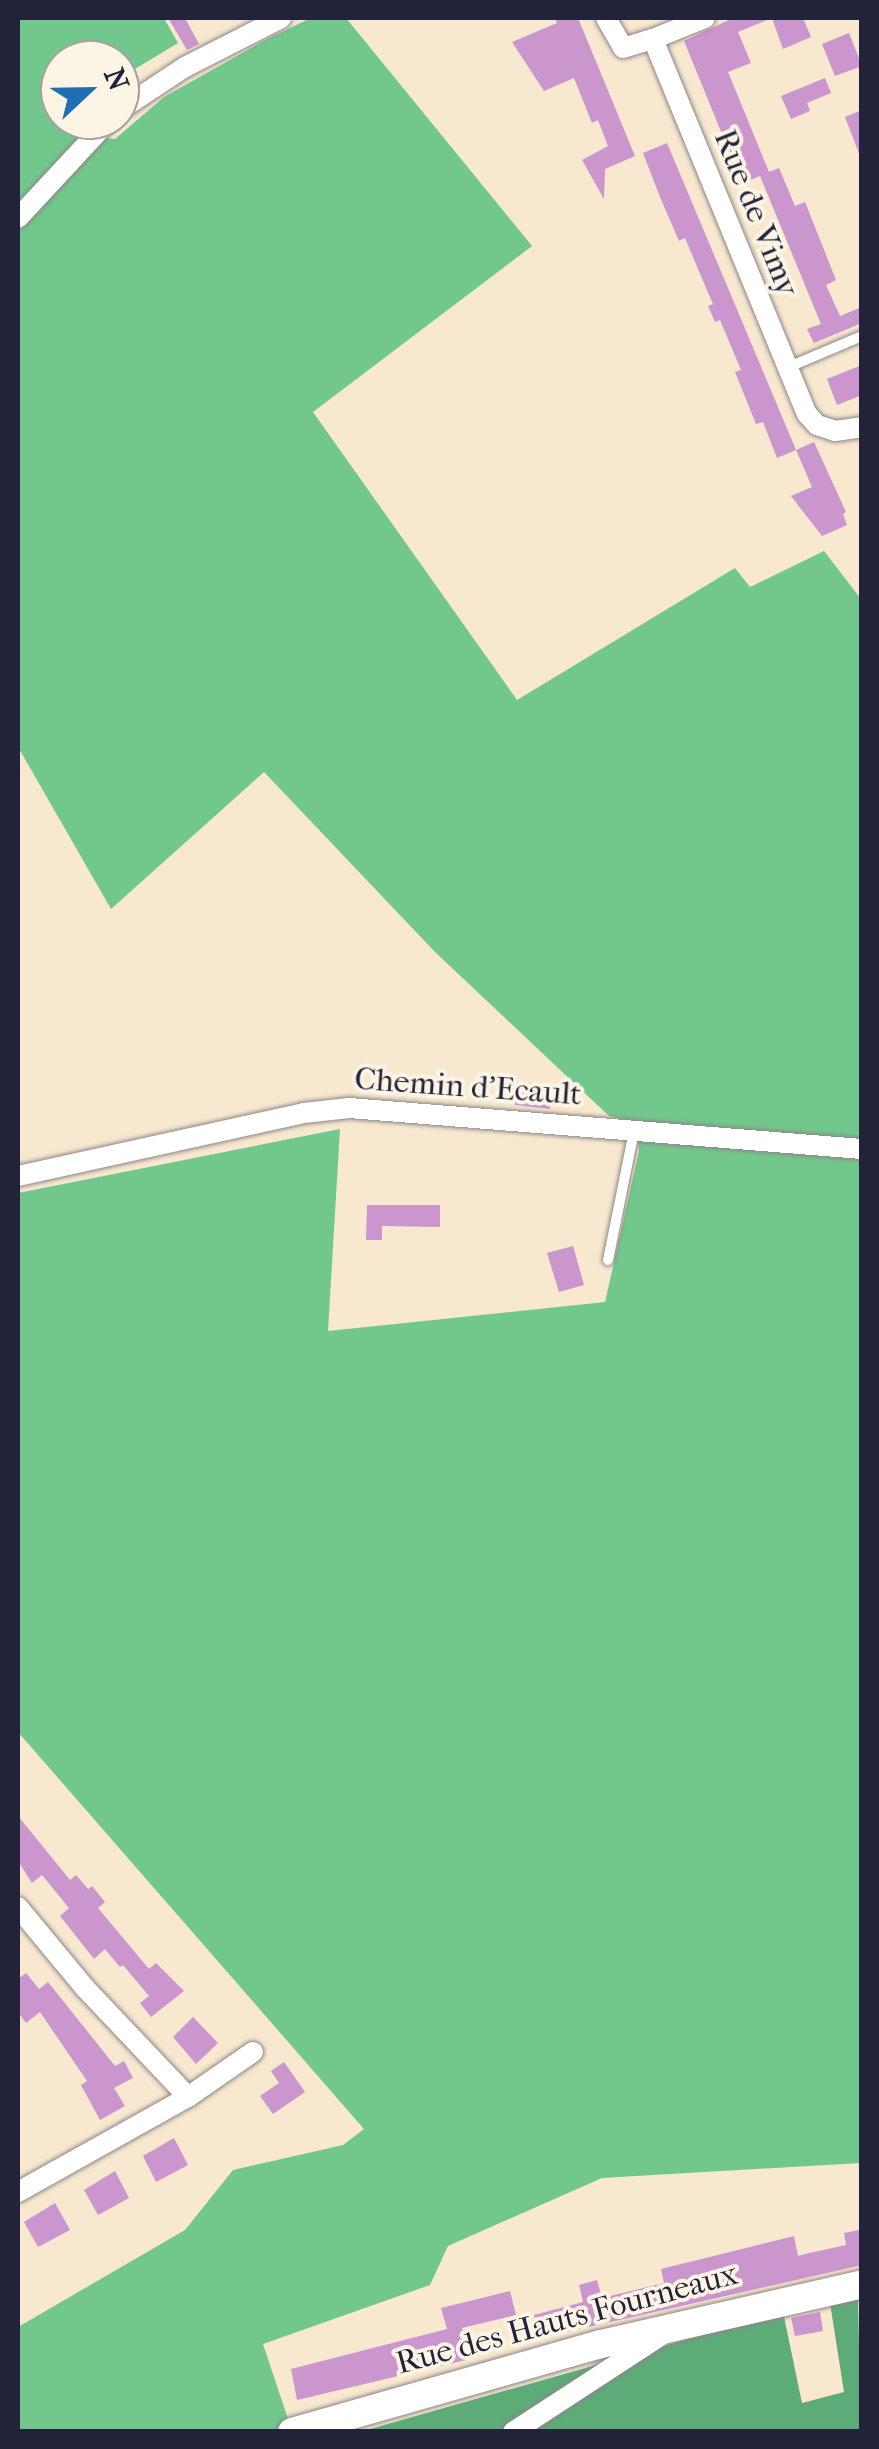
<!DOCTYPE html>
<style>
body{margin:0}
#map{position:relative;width:879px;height:2449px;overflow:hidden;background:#f8e8d0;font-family:"IM FELL French Canon",serif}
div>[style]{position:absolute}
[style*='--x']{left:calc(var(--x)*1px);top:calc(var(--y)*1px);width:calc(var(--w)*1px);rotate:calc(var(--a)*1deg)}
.green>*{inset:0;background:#72c88c}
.forest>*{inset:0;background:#5dac78}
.building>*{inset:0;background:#cb95cd}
.roads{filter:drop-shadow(0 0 2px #8d8586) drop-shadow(0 0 2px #8d8586)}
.service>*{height:10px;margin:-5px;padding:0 5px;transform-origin:5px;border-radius:5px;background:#fff}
.minor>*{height:20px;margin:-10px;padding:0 10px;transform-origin:10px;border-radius:10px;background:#fff}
.tertiary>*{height:28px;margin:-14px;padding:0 14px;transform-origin:14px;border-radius:14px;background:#fff}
span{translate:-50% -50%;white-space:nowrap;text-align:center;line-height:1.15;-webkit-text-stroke:8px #fcf5e5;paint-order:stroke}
.street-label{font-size:32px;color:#22223b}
.frame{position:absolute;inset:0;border:20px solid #22223b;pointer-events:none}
.north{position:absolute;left:40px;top:40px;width:100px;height:100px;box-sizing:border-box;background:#fcf5e5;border:2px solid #a5a1a1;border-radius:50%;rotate:68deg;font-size:28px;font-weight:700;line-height:40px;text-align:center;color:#22223b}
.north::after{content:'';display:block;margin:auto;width:35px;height:45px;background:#1f6fb2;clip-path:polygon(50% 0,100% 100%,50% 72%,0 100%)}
</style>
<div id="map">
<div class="green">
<div style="clip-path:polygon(18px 18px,164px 18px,178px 43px,120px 78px,120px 60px,60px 60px,60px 120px,71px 120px,91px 136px,115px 139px,164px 97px,267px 39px,311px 18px,346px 18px,532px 246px,313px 412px,517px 700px,735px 568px,750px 587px,824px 551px,861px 599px,861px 2163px,602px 2178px,448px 2246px,430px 2285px,263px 2344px,292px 2431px,18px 2431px,18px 2327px,185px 2230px,233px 2170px,343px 2145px,364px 2129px,18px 1732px,18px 1193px,340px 1129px,328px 1331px,605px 1302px,639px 1151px,637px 1123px,609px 1116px,435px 952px,264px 772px,111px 909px,18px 747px)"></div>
</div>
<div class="forest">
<div style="clip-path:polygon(858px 2299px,861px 2431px,363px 2431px,783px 2312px,802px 2403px,844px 2392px,830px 2303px)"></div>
</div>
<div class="building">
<div style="clip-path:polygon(168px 18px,185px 18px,199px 44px,187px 50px)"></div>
<div style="clip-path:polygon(555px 18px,578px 18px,635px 156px,605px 169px,604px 199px,582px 160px,608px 146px,598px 120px,592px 123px,574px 78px,544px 91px,512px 42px,557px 23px)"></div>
<div style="clip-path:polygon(733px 18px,803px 18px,811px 37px,783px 49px,772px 18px,738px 32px,751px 63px,728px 72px,769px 172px,779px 168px,795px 206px,805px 202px,836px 280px,826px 285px,840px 316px,862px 307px,862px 323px,814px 343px,807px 329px,821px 324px,760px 176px,743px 183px,738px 173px,684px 41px)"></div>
<div style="clip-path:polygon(849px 33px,862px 66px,835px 76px,822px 44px)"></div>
<div style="clip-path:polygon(825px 78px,831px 93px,807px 103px,810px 111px,791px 119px,781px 96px)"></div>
<div style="clip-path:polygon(862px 110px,862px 156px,860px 156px,845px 117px)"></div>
<div style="clip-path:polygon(667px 143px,796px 450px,814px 442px,846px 512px,843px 514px,847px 525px,822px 536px,791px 496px,812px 487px,796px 450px,777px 458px,763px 422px,756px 424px,735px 372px,741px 370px,720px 320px,715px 322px,708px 306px,713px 304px,706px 288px,685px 238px,679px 241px,660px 197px,643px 153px)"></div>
<div style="clip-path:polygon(862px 365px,862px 395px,837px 405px,827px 379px)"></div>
<div style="clip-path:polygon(517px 1082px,552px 1086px,550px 1109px,515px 1105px)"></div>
<div style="clip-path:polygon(367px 1205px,440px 1205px,440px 1227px,382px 1226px,382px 1240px,366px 1240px)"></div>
<div style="clip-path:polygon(573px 1246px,584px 1285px,559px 1292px,547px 1253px)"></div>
<div style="clip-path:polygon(18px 1816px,70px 1880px,76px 1875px,88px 1889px,92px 1886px,105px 1902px,98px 1908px,149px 1969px,156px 1963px,184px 1991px,151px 2017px,140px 2003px,149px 1996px,123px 1965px,120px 1967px,105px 1949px,94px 1959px,60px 1916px,69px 1908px,42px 1875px,32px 1883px,18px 1861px)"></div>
<div style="clip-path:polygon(26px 1973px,39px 1989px,48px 1982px,115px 2066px,124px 2061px,133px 2078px,114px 2088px,125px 2106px,100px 2120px,81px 2085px,87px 2081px,40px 2012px,26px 2023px,18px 2012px,18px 1979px)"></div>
<div style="clip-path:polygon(193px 2017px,218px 2043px,196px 2064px,173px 2037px)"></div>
<div style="clip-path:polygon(284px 2062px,305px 2092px,273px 2114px,260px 2096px,279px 2083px,271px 2071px)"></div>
<div style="clip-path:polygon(174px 2138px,188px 2165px,156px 2182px,143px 2156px)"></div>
<div style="clip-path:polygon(115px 2171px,129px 2198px,98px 2215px,84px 2190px)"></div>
<div style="clip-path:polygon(55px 2203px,70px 2230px,38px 2247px,24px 2222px)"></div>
<div style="clip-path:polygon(859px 2230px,862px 2265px,540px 2338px,534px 2315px,583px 2302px,579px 2285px,597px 2280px,602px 2298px,664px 2283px,661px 2269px,794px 2236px,798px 2256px,805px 2254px,846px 2245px,844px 2233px)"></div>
<div style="clip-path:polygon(510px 2291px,516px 2315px,462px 2328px,470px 2359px,297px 2400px,291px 2369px,447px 2329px,441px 2308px)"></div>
<div style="clip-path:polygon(820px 2312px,823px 2331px,795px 2336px,791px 2318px)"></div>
</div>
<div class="roads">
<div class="service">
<div style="--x:789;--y:367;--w:79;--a:-23"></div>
<div style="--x:608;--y:1260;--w:132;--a:-78.6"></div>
</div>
<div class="minor">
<div style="--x:606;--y:18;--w:34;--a:60"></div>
<div style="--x:623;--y:48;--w:31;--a:-17"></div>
<div style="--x:653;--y:39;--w:405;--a:67.7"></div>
<div style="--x:807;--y:414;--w:15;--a:48"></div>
<div style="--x:817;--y:425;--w:19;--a:18"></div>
<div style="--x:835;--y:431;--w:27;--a:-8"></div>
<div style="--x:653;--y:39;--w:56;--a:-22"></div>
<div style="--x:120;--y:110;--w:78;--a:-33.5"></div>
<div style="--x:185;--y:67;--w:108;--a:-27"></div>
<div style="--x:18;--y:218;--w:134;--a:-47.1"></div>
<div style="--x:18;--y:1176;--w:293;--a:-12.4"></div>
<div style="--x:304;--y:1113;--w:45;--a:-6.3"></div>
<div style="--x:349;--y:1108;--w:515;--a:4.57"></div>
<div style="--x:18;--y:1907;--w:105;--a:50.4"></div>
<div style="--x:85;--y:1988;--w:150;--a:46.6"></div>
<div style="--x:18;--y:2192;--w:195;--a:-29.2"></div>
<div style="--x:188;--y:2097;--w:79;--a:-34.7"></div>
<div style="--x:513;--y:2432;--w:181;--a:-33.1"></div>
</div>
<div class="tertiary">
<div style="--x:292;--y:2432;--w:321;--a:-15.9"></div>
<div style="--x:601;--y:2344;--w:268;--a:-12.9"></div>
</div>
</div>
<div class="street-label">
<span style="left:756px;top:213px;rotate:68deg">Rue de Vimy</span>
<span style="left:468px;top:1087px;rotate:4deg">Chemin d'Ecault</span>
<span style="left:567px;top:2319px;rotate:-15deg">Rue des Hauts Fourneaux</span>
</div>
<div class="frame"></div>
<div class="north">N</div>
</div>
